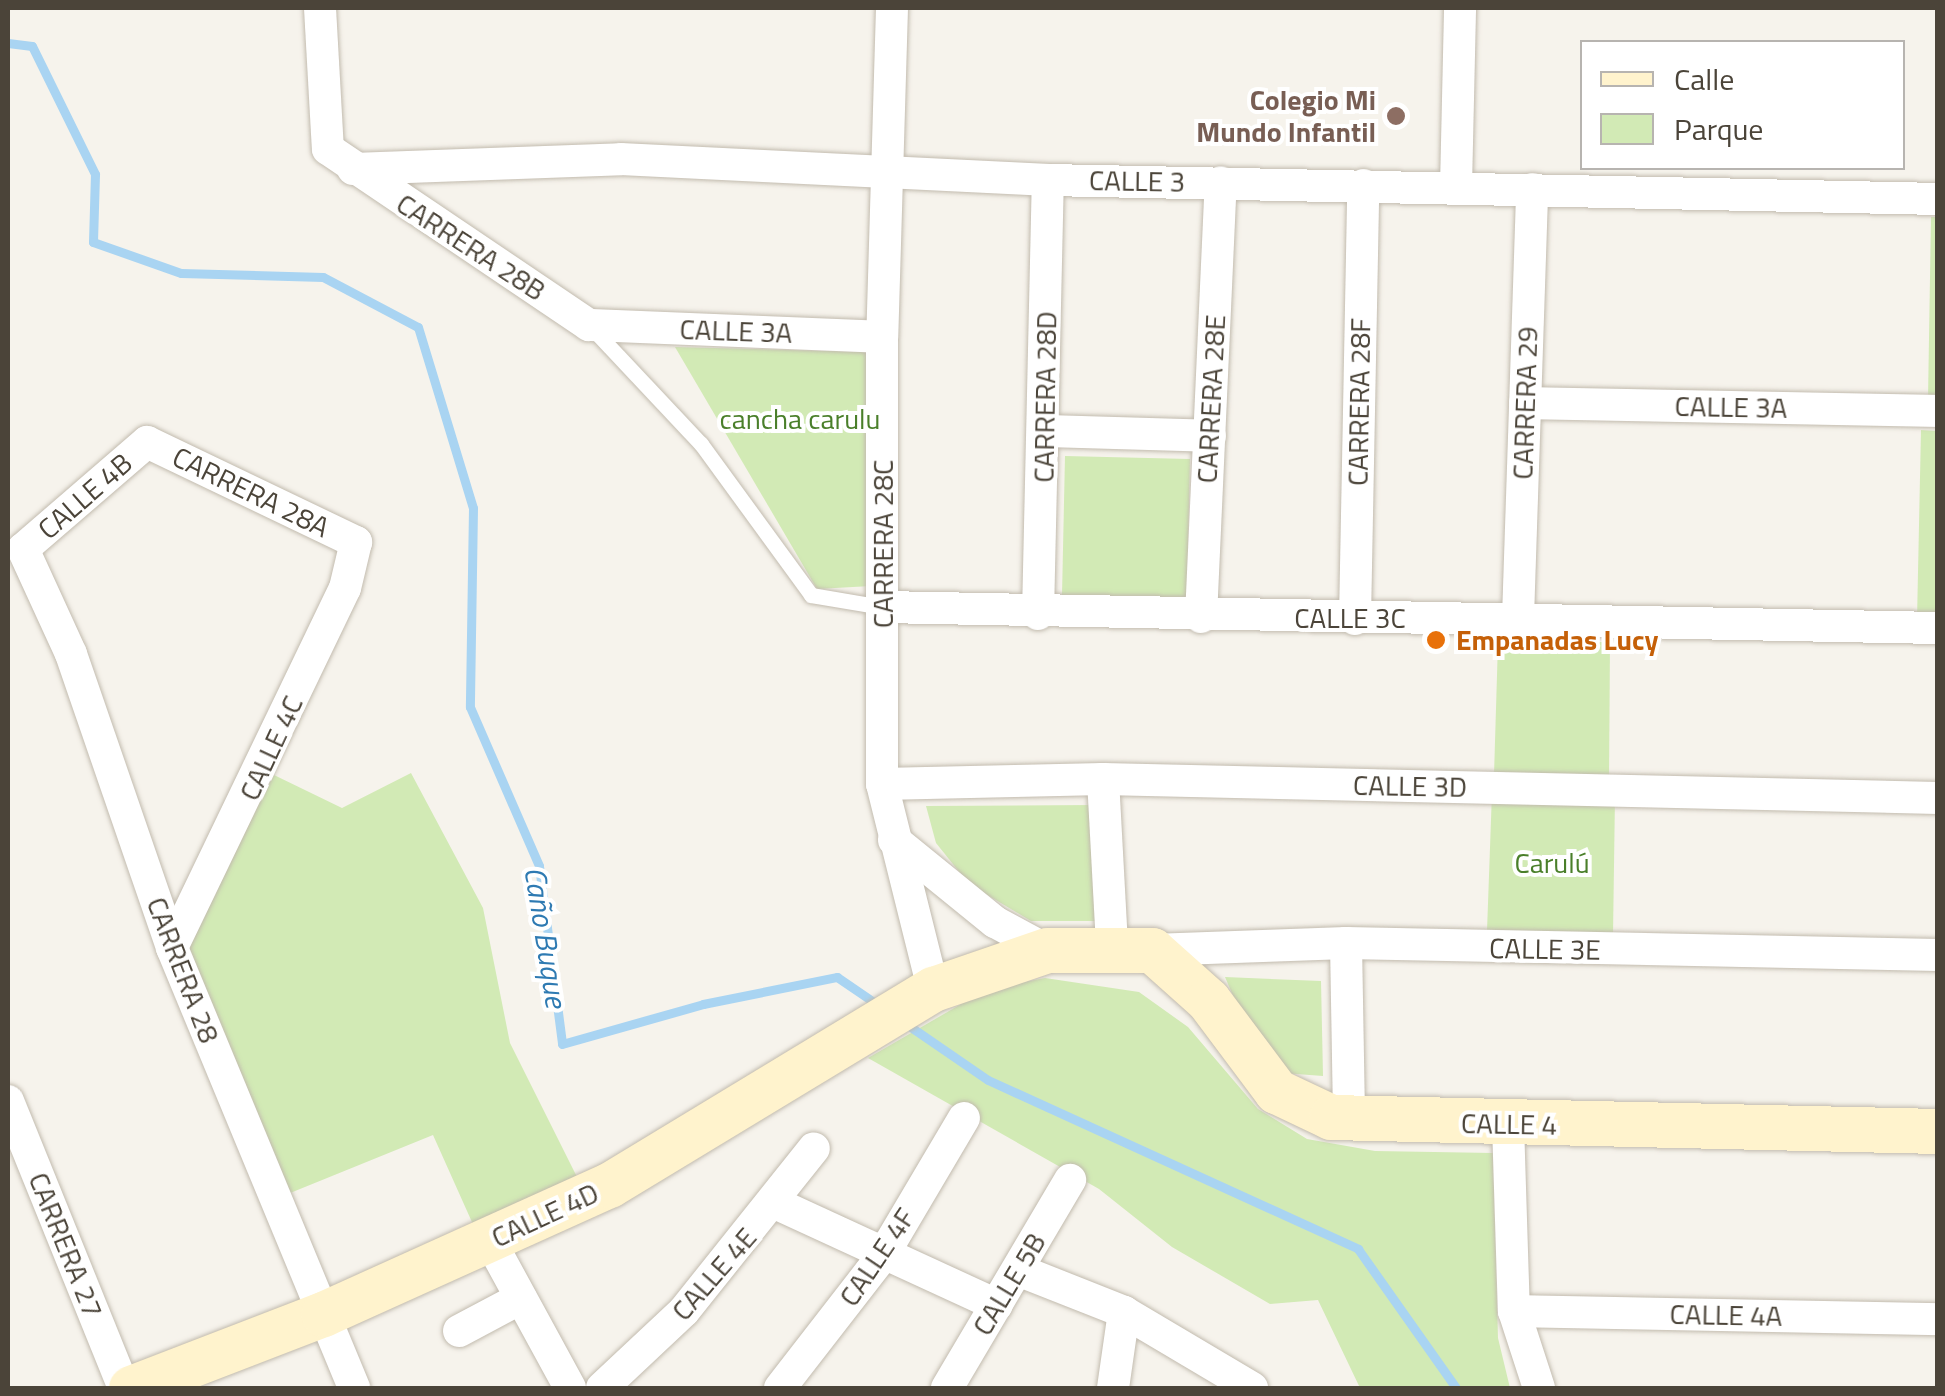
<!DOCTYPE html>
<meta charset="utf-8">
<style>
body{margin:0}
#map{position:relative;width:1945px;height:1396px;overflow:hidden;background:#f6f3ec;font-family:"Titillium Web",sans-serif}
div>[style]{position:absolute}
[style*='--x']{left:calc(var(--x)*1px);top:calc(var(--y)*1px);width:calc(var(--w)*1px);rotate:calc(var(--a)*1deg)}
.green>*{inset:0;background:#d2eab5}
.stream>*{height:9px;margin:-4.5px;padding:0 4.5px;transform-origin:4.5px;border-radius:4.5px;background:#a9d4f2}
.roads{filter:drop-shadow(0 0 2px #c2bbae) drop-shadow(0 0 2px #c2bbae)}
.lane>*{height:15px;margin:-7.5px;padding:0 7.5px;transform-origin:7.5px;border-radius:7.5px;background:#fff}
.street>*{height:32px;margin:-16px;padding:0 16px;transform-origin:16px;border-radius:16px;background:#fff}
.secondary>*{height:45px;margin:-22.5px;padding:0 22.5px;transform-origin:22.5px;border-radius:22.5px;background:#fff3cd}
.dots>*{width:28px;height:28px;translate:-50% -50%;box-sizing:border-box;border:5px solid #fff;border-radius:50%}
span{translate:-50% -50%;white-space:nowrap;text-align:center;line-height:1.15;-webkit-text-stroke:8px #fff;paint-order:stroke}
.education-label{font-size:28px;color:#785e54;font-weight:700}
.right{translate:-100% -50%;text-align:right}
.street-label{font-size:28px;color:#4b4439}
.park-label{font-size:28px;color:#4a7f2a}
.food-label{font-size:28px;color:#c56008;font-weight:700}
.left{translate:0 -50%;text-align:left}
.water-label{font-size:30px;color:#2e7ab2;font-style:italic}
.frame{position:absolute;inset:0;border:10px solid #4b4439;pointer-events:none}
.legend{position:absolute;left:1580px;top:40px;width:325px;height:130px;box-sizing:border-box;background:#fff;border:2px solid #b7b4b0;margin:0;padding:12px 18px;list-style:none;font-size:30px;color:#4b4439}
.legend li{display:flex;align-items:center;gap:20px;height:50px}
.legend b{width:50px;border:2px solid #b7b4b0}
</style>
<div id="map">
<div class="green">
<div style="clip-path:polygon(1931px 217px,1937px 217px,1937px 399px,1928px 399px)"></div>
<div style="clip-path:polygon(675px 347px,868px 352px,871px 586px,817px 589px)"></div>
<div style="clip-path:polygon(1921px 430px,1937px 431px,1937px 620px,1917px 620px)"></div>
<div style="clip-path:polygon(1065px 456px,1190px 459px,1187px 598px,1062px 595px)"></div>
<div style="clip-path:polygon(1498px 642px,1610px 642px,1609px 779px,1494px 775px)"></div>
<div style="clip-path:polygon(411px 773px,483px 908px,510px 1043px,587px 1197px,480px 1240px,433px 1135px,268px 1202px,172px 961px,274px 775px,342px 808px)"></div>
<div style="clip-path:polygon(1492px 792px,1615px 796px,1613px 935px,1487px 931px)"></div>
<div style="clip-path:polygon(1095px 805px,1099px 921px,1031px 921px,969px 884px,936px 843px,926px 806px)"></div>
<div style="clip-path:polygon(1225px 977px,1321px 981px,1323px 1076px,1283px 1073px,1247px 1028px)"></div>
<div style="clip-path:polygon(1045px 978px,1139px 992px,1188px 1027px,1258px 1109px,1307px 1139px,1375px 1151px,1493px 1153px,1498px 1338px,1510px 1388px,1360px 1388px,1318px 1300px,1270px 1304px,1172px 1247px,1099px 1189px,868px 1058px,987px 989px)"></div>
</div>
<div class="stream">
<div style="--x:8;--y:43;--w:24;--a:7"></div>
<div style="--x:32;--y:46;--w:143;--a:63.8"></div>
<div style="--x:95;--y:174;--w:68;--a:91.7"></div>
<div style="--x:93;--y:242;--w:93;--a:19.4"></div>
<div style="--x:181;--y:273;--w:142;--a:1.6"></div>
<div style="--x:323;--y:277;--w:107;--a:27.8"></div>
<div style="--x:418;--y:327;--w:189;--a:73.1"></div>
<div style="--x:473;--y:508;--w:199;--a:90.9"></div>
<div style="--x:470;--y:707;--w:173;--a:66.5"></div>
<div style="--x:539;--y:866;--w:179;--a:82.6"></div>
<div style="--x:562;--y:1044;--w:147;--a:-15.8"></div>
<div style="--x:703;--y:1004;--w:137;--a:-11.4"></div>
<div style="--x:837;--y:977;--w:53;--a:34.3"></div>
<div style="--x:902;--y:1021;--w:104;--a:34.5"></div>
<div style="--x:988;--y:1080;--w:407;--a:24.5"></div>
<div style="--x:1358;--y:1249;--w:170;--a:54.8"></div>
</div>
<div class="roads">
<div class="lane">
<div style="--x:592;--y:328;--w:159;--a:46.8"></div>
<div style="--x:701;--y:444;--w:187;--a:53.9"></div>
<div style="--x:811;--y:595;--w:73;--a:9.5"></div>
</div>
<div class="street">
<div style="--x:320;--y:8;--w:141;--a:86.8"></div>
<div style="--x:328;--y:149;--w:315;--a:34"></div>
<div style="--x:589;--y:325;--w:293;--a:2.3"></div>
<div style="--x:892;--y:8;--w:329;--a:91.7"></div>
<div style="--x:882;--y:337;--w:447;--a:90"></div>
<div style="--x:882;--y:784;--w:211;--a:76"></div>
<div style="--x:353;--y:169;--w:268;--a:-2.1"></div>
<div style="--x:621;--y:159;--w:428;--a:2.8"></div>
<div style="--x:1048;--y:180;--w:890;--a:1.22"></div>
<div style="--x:1456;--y:187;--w:179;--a:-88.7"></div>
<div style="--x:1525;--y:403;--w:413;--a:1.1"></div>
<div style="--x:1046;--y:431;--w:164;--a:1.7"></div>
<div style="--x:23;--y:549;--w:115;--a:65.4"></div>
<div style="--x:71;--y:654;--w:311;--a:71"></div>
<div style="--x:172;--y:948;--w:476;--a:67.5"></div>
<div style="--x:23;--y:549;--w:164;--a:-40.8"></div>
<div style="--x:147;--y:442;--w:232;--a:25.6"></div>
<div style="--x:356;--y:542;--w:47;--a:103.4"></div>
<div style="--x:345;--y:588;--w:399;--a:115.7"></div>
<div style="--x:883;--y:607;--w:1055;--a:1.14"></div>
<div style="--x:1038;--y:614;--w:434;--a:-88.7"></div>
<div style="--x:1201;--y:617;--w:435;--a:-87.4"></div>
<div style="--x:1518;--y:618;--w:429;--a:-88.1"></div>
<div style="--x:1355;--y:619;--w:434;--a:-88.9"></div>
<div style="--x:1103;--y:779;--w:168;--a:86.9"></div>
<div style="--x:882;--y:784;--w:221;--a:-1.3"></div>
<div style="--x:1103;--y:779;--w:835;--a:1.3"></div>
<div style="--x:894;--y:840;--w:130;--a:39.1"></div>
<div style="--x:995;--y:922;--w:59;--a:28.3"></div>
<div style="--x:1346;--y:943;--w:177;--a:89"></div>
<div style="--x:1152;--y:950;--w:194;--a:-2.1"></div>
<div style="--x:1346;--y:943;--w:592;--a:1.16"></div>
<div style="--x:8;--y:1101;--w:310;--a:68"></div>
<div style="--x:1508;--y:1124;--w:187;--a:88.2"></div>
<div style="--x:1514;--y:1311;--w:81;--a:72"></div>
<div style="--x:775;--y:1203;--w:244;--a:24.7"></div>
<div style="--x:490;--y:1241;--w:167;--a:61.4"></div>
<div style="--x:1018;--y:1270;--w:114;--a:21.6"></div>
<div style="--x:1124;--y:1312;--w:149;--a:30.7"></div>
<div style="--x:1514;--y:1311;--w:424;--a:1.1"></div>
<div style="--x:459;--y:1331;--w:70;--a:-28"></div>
<div style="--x:602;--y:1388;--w:112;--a:-43.2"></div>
<div style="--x:684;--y:1311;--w:208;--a:-51.4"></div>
<div style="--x:780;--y:1388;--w:168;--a:-52.2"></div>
<div style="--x:883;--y:1255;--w:159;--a:-59.4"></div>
<div style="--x:947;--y:1388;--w:242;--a:-59.4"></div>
<div style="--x:1113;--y:1388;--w:77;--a:-81.8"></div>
</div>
<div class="secondary">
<div style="--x:131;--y:1388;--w:206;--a:-21.1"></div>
<div style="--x:323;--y:1314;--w:314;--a:-24.3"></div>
<div style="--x:609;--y:1185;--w:379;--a:-31.2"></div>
<div style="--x:933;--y:989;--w:120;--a:-18.9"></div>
<div style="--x:1047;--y:950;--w:105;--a:0"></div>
<div style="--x:1152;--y:950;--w:75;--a:41.8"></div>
<div style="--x:1208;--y:1000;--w:114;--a:53.2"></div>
<div style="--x:1276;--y:1091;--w:61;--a:25.3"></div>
<div style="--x:1331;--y:1117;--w:607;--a:1.32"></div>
</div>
</div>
<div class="dots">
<div style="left:1396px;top:116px;background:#8d6e63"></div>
<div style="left:1436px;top:640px;background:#e8710a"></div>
</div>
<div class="education-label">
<span class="right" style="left:1376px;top:116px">Colegio Mi<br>Mundo Infantil</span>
</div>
<div class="street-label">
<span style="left:1137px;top:181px;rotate:1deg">CALLE 3</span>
<span style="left:471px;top:247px;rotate:33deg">CARRERA 28B</span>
<span style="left:736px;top:331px;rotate:2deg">CALLE 3A</span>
<span style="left:1045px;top:397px;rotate:-89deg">CARRERA 28D</span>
<span style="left:1211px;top:399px;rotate:-87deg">CARRERA 28E</span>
<span style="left:1359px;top:402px;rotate:-89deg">CARRERA 28F</span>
<span style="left:1525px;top:403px;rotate:-88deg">CARRERA 29</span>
<span style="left:1731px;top:407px;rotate:1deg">CALLE 3A</span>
<span style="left:251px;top:492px;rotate:26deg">CARRERA 28A</span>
<span style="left:85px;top:496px;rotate:-41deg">CALLE 4B</span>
<span style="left:883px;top:544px;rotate:-90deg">CARRERA 28C</span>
<span style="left:1350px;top:618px">CALLE 3C</span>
<span style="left:271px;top:748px;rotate:-65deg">CALLE 4C</span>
<span style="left:1410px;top:786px;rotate:1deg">CALLE 3D</span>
<span style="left:1545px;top:949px;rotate:1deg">CALLE 3E</span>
<span style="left:183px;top:970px;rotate:69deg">CARRERA 28</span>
<span style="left:1509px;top:1124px;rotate:1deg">CALLE 4</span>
<span style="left:545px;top:1215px;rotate:-25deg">CALLE 4D</span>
<span style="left:66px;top:1245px;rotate:68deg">CARRERA 27</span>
<span style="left:877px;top:1257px;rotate:-56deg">CALLE 4F</span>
<span style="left:714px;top:1274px;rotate:-49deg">CALLE 4E</span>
<span style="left:1009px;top:1284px;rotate:-59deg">CALLE 5B</span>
<span style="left:1726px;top:1315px;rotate:1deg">CALLE 4A</span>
</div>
<div class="park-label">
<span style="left:800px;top:419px">cancha carulu</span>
<span style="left:1552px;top:863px">Carulú</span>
</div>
<div class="food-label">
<span class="left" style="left:1456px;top:640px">Empanadas Lucy</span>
</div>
<div class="water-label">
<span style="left:546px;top:937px;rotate:81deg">Caño Buque</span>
</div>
<div class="frame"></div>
<ul class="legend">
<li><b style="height:12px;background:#fff3cd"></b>Calle</li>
<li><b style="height:28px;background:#d2eab5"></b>Parque</li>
</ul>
</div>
